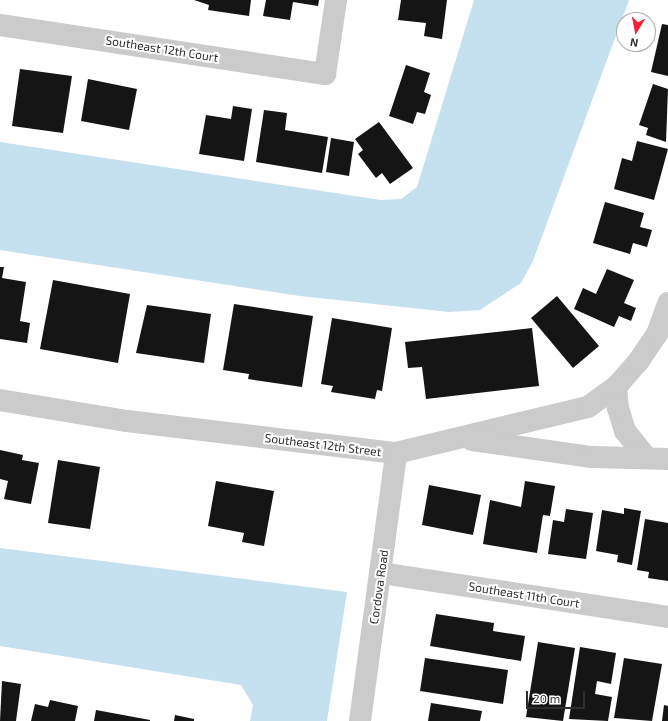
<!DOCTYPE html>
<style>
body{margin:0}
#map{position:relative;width:668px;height:721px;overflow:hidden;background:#fff;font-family:"Exo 2",sans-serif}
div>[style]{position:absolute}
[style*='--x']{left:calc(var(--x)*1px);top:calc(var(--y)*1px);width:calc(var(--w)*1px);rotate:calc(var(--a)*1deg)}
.water>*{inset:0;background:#c5e0ee}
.building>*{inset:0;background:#151515}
.street>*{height:22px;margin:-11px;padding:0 11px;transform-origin:11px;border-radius:11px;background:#cbcbcb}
span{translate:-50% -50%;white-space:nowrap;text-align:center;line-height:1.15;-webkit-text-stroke:4px #fff;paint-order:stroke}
.street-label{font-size:12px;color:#2e2e2e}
.north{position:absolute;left:616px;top:12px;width:40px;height:40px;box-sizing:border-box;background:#fff;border:1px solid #ababab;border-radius:50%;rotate:190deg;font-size:11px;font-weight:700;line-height:16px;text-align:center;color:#2e2e2e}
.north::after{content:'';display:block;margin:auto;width:14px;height:18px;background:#f42138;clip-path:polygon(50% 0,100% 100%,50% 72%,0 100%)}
.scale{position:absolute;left:526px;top:691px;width:59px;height:18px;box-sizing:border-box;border:2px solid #2e2e2e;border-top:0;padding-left:5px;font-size:12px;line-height:14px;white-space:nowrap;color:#2e2e2e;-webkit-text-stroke:3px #fff;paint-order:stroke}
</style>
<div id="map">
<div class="water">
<div style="clip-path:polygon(474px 0,629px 0,533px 261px,521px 283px,480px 310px,449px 312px,300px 296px,0 250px,0 142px,381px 200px,401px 199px,417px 187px)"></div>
<div style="clip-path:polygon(0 548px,347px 592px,327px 721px,250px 721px,253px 705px,241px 685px,0 646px)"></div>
</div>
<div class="building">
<div style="clip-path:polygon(194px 0,251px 0,249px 16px,208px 10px,209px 5px)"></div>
<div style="clip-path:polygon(266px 0,319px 0,318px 6px,293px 2px,290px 20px,263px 16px)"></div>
<div style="clip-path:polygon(401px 0,447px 0,442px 39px,424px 36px,426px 23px,398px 20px)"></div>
<div style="clip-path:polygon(662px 24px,668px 25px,668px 76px,651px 72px)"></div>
<div style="clip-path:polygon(406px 65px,430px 73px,424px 92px,431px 95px,425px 114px,417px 112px,413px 124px,389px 116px)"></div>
<div style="clip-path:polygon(20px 69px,72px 76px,63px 133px,12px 126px)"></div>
<div style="clip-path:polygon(88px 79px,137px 89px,129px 130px,81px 121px)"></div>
<div style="clip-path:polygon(653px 84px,668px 89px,666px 142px,646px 135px,648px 128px,639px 125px)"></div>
<div style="clip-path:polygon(233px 106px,252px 109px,244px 161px,199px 154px,206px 115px,231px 119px)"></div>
<div style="clip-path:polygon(264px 110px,287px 113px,285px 130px,328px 137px,322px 173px,256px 162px)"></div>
<div style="clip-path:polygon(379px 122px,413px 168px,390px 184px,382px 173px,376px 178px,358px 154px,363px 150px,355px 139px)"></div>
<div style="clip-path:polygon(331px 138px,354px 142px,349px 176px,326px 172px)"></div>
<div style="clip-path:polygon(637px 141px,668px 149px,654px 200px,614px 189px,622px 158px,632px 161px)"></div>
<div style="clip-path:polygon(605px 202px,644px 213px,640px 227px,652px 230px,647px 247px,633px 243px,630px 254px,593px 243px)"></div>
<div style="clip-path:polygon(0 267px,4px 267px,2px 278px,26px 282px,20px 321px,30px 323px,27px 343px,0 339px)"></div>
<div style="clip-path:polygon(607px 269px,634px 280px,624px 303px,636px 308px,631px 321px,619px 316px,614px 327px,574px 309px,583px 288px,596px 294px)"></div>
<div style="clip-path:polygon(53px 280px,130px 294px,118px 363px,40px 349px)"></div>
<div style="clip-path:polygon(557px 296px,599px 346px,573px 368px,531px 318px)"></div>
<div style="clip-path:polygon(234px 304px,313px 316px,302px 387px,248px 379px,249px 374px,223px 370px)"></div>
<div style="clip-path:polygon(147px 305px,211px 314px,204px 363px,136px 353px)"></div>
<div style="clip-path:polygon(332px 318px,392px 328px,382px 391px,377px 390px,375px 399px,331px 392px,333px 386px,321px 384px)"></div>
<div style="clip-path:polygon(532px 328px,539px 386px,426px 399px,422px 367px,408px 368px,405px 342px)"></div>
<div style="clip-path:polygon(0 450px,23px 455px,22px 460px,39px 463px,31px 504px,4px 499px,8px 481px,0 479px)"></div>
<div style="clip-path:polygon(58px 460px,100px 467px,90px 529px,48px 523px)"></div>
<div style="clip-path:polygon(216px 481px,274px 491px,264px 546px,242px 542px,244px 533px,208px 526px)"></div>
<div style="clip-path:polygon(525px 481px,555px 486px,550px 516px,543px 515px,537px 553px,483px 544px,490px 500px,521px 507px)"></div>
<div style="clip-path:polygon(429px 485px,481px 495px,473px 535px,422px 525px)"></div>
<div style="clip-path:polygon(624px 508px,641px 511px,632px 565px,617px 562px,618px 555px,596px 551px,602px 510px,624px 514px)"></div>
<div style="clip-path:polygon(566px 509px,593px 513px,586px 559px,548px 554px,553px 520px,564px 522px)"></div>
<div style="clip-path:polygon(645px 519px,668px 523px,668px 581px,648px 578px,649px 572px,637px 570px)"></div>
<div style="clip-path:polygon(436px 614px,494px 623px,493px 631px,525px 636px,521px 661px,430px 646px)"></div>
<div style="clip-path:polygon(538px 642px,575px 648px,563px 721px,526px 717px)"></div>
<div style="clip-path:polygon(580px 647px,616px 653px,611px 684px,597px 681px,595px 694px,612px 697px,608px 721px,569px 719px)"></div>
<div style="clip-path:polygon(425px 658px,508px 670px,503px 704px,420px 691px)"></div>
<div style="clip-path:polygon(624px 658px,662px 664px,652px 721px,614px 718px)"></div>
<div style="clip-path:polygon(2px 681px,21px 684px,16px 721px,0 721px)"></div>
<div style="clip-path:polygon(50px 700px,78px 706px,75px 721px,31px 721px,35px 704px,48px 707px)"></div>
<div style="clip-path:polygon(431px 703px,482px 711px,480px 721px,428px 721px)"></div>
<div style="clip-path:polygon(664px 705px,668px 706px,668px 721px,662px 721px)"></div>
<div style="clip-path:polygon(96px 710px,150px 720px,150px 721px,94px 721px)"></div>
<div style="clip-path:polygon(175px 715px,194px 719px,194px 721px,174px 721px)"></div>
</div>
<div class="street">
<div style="--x:0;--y:25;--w:329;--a:8.6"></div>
<div style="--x:325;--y:74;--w:75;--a:-81.5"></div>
<div style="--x:616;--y:387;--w:21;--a:85"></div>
<div style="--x:618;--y:408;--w:24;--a:73"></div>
<div style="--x:625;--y:431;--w:33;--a:51"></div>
<div style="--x:0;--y:400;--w:129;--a:9.4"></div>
<div style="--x:127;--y:421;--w:271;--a:6.8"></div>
<div style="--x:396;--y:453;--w:197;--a:-13.5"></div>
<div style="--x:588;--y:407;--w:34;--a:-36"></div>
<div style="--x:616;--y:387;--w:33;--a:-49"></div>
<div style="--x:638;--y:362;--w:34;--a:-56"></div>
<div style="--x:657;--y:334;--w:33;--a:-70"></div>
<div style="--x:472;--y:440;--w:121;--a:8.1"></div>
<div style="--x:592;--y:457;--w:76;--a:1.5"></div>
<div style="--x:381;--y:573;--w:290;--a:8.7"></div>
<div style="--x:360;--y:721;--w:270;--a:-82.3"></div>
</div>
<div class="street-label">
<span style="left:162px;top:49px;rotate:9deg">Southeast 12th Court</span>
<span style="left:323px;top:445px;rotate:7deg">Southeast 12th Street</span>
<span style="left:379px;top:587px;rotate:-82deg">Cordova Road</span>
<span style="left:524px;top:595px;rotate:9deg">Southeast 11th Court</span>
</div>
<div class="north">N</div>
<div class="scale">20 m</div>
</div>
